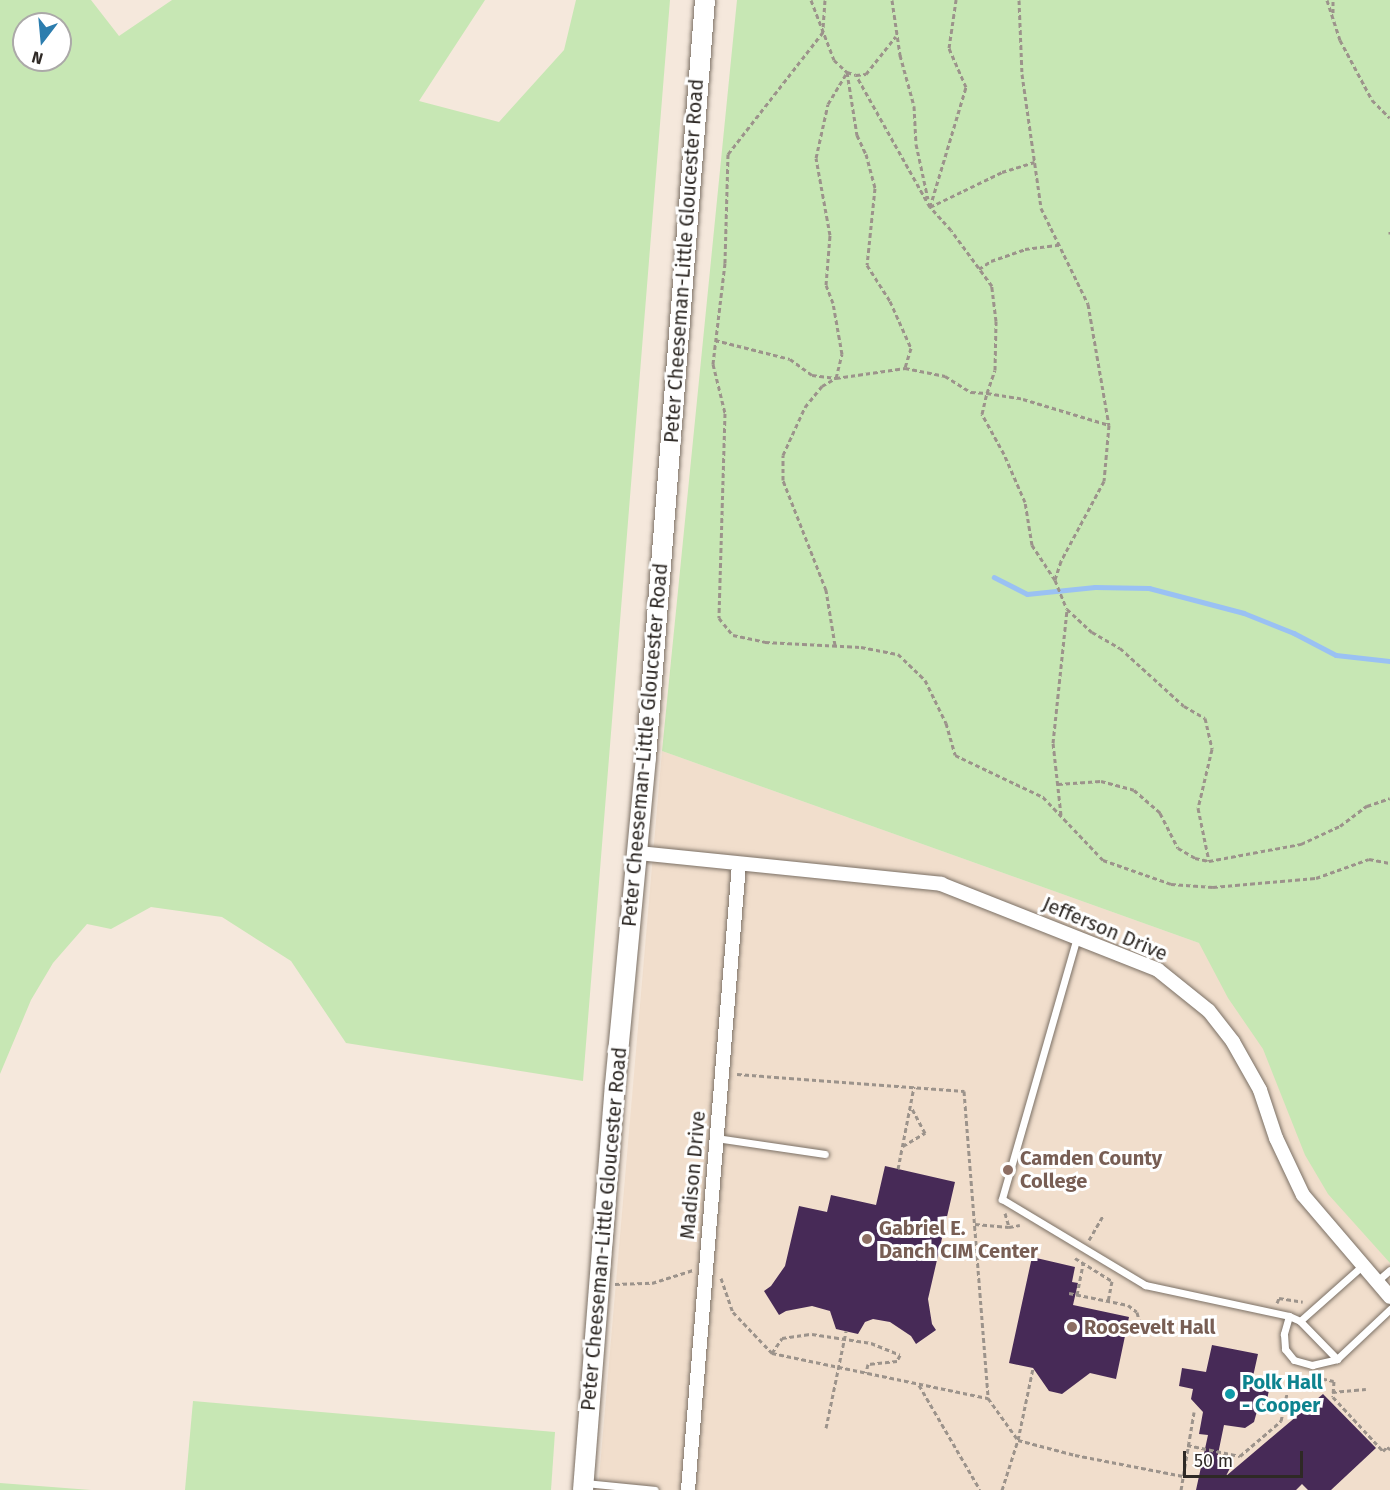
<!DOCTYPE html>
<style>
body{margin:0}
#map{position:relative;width:1390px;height:1490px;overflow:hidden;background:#f5e8dc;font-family:"Fira Sans",sans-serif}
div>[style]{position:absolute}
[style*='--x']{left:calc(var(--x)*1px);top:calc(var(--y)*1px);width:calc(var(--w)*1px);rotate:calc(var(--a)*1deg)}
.built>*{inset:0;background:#f1decc}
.green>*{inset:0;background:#c7e7b4}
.stream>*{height:4.5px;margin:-2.25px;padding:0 2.25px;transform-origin:2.25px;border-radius:2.25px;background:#9ac1f3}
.building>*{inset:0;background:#472a57}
.path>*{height:3px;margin-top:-1.5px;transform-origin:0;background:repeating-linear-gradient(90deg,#9c938b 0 4.5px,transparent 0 7.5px)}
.roads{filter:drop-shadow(0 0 2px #7b7065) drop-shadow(0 0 2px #7b7065)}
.lane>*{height:7px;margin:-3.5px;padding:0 3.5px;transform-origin:3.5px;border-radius:3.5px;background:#fff}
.street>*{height:14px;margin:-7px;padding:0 7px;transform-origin:7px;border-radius:7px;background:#fff}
.secondary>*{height:20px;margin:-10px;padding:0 10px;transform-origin:10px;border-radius:10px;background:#fff}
.dots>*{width:16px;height:16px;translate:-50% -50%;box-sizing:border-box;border:3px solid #fff;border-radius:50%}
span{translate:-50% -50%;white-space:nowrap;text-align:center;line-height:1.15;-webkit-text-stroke:6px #fff;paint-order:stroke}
.street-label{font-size:20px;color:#2e2925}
.education-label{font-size:20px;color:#785e54;font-weight:700}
.left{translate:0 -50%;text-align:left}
.culture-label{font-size:20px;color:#0d838f;font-weight:700}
.north{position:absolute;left:12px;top:12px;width:60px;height:60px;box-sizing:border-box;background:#fff;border:2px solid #aba9a8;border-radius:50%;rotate:196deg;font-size:16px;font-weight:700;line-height:24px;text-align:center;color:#2e2925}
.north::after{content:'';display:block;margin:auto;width:21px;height:27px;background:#2c7dae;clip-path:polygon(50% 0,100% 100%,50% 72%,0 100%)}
.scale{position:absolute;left:1183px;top:1451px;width:120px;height:27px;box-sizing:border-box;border:3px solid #2e2925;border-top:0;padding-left:8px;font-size:18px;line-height:21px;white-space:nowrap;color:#2e2925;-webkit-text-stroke:4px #fff;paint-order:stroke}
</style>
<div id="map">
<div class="built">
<div style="clip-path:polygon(662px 751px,1199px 943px,1390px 1015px,1390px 1490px,598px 1490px)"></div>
</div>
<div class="green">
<div style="clip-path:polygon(evenodd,0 0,91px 0,119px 36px,172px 0,485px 0,419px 101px,499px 122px,564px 50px,576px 0,670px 0,583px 1081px,346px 1043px,291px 961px,222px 917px,151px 907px,111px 929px,87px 924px,53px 963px,31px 1000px,0 1074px,0 0,24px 24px,60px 24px,60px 60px,24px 60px,24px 24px)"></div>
<div style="clip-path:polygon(737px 0,1390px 0,1390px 1263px,1328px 1194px,1305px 1155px,1263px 1049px,1228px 998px,1199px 943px,662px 751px)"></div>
<div style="clip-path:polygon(193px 1401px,555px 1432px,551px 1490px,185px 1490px)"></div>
<div style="clip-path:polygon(0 1483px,91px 1490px,0 1490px)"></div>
</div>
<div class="stream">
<div style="--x:994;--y:577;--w:37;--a:27"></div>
<div style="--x:1027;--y:594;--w:68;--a:-5.9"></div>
<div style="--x:1095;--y:587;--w:54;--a:1.1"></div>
<div style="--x:1149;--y:588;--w:98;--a:14.7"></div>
<div style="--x:1244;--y:613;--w:54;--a:21.8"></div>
<div style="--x:1294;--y:633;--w:47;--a:27.6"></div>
<div style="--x:1336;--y:655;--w:54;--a:6.3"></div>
</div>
<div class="building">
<div style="clip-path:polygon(885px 1166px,955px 1182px,928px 1299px,932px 1324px,936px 1330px,916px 1344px,911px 1336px,890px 1322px,873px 1319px,865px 1322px,858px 1334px,836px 1329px,830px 1311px,812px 1306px,786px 1311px,779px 1315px,764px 1291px,771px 1286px,785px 1266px,799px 1206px,827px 1212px,831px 1195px,876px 1205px)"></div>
<div style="clip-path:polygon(1032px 1257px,1075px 1267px,1072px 1282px,1078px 1283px,1073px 1305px,1129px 1317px,1116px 1379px,1090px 1373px,1062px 1394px,1049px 1391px,1033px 1368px,1009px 1363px)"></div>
<div style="clip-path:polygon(1212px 1345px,1258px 1354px,1252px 1381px,1270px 1385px,1266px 1405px,1259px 1404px,1254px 1422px,1245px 1428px,1224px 1425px,1217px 1459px,1233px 1462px,1226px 1476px,1323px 1394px,1376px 1448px,1331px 1490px,1308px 1490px,1302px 1484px,1296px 1490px,1196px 1490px,1208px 1435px,1199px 1434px,1203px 1412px,1191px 1399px,1193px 1389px,1179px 1386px,1182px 1368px,1206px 1372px)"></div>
</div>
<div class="path">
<div style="--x:811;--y:0;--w:64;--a:69"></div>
<div style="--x:834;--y:60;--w:18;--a:43"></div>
<div style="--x:847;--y:72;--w:64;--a:81"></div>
<div style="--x:857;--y:135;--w:21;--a:65"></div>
<div style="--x:866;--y:154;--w:35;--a:75"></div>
<div style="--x:875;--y:188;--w:77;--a:95.9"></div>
<div style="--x:867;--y:265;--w:43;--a:57.4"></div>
<div style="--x:890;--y:301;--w:51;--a:65.9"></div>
<div style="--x:911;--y:348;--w:21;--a:107"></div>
<div style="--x:825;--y:0;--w:32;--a:94"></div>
<div style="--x:823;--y:32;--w:155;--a:127.9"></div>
<div style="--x:728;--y:154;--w:109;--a:91.6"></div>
<div style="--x:725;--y:263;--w:102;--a:96.8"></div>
<div style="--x:713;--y:364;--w:50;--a:76.2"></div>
<div style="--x:725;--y:413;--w:205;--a:91.7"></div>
<div style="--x:719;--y:618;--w:22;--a:51"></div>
<div style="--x:733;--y:635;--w:33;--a:12"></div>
<div style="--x:765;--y:642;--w:96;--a:3"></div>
<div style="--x:861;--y:647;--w:38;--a:11"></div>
<div style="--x:898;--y:654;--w:37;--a:44"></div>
<div style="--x:925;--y:680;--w:48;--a:64"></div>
<div style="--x:946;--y:723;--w:33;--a:74"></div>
<div style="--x:955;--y:755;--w:98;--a:25.5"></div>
<div style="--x:1043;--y:797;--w:87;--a:46.4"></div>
<div style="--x:1103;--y:860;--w:72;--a:19.4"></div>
<div style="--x:1171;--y:884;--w:42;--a:4.1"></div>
<div style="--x:1213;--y:887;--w:103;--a:-5"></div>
<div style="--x:1316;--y:878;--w:56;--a:-19.7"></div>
<div style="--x:1369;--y:859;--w:21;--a:11"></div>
<div style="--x:892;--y:0;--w:56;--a:81.7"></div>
<div style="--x:900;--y:55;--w:53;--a:74.6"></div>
<div style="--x:914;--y:106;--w:38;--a:87"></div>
<div style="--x:916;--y:144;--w:56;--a:77.7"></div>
<div style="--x:1019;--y:0;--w:74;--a:87.7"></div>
<div style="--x:1022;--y:74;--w:135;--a:81.9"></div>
<div style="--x:1041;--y:208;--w:107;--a:63.9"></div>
<div style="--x:1088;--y:304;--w:123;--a:80.2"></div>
<div style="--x:1109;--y:425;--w:56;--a:95.1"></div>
<div style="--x:1104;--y:481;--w:91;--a:118.3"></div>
<div style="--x:1061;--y:561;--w:20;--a:108"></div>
<div style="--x:1055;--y:580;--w:31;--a:68"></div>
<div style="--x:1067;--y:609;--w:34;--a:43"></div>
<div style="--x:1092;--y:632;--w:32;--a:30"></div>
<div style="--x:1120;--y:648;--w:86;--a:42.2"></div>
<div style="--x:1184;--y:706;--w:24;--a:30"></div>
<div style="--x:1205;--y:718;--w:32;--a:77"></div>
<div style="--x:1212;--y:749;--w:61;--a:103.3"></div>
<div style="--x:1198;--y:808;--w:54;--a:78.3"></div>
<div style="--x:1209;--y:861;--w:94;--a:-10.5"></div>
<div style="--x:1301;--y:844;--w:43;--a:-24.8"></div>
<div style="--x:1340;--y:826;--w:34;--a:-37"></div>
<div style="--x:1367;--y:806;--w:24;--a:-19"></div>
<div style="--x:1327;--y:0;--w:42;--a:72"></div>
<div style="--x:1340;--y:40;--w:68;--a:61.9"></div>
<div style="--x:1372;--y:100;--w:25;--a:45"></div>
<div style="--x:1333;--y:13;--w:13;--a:-90"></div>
<div style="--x:930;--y:207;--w:125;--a:-73.3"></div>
<div style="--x:966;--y:87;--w:43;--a:-113.6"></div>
<div style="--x:949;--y:48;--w:49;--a:-81.7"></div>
<div style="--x:930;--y:207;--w:80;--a:-25.9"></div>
<div style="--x:1002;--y:172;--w:34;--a:-17"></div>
<div style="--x:1390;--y:231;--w:3;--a:90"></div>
<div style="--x:979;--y:269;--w:14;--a:-34"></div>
<div style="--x:991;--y:261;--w:36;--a:-19"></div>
<div style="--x:1025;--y:249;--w:34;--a:-7"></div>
<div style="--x:715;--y:340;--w:77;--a:14.2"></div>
<div style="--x:790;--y:359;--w:27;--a:36"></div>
<div style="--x:812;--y:375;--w:24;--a:7"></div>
<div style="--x:836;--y:378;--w:25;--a:-76"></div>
<div style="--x:842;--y:354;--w:52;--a:-100"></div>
<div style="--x:833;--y:303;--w:19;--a:-111"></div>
<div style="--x:826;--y:285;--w:50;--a:-85.4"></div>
<div style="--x:830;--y:235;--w:78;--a:-100.3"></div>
<div style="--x:816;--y:158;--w:55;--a:-77.5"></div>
<div style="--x:828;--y:104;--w:37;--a:-59"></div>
<div style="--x:847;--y:72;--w:9;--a:18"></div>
<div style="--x:856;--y:75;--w:10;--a:-6"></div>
<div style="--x:866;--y:74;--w:48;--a:-51.7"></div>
<div style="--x:1055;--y:580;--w:42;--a:-123.3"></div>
<div style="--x:1032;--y:545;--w:44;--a:-99.2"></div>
<div style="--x:1025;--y:502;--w:52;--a:-113.6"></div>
<div style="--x:1004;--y:454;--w:46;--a:-118.8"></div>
<div style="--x:982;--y:414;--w:22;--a:-77"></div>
<div style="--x:987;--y:393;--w:36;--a:9"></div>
<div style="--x:1023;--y:399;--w:90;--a:16.8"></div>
<div style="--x:835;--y:645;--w:56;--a:-99.3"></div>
<div style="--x:826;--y:590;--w:118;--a:-111.4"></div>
<div style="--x:783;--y:480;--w:25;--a:-90"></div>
<div style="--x:783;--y:455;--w:53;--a:-65.4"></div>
<div style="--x:805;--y:407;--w:27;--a:-51"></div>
<div style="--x:822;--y:386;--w:16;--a:-30"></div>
<div style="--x:836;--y:378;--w:70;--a:-8.2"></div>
<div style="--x:905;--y:368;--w:41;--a:11.3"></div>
<div style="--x:945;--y:376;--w:31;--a:32"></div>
<div style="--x:971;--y:392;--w:16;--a:4"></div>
<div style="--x:987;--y:393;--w:24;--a:-71"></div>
<div style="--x:995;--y:370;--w:49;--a:-88.8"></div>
<div style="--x:996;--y:321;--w:35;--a:-97"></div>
<div style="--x:992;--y:286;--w:69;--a:-126.2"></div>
<div style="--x:951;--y:230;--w:31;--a:-132"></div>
<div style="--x:930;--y:207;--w:151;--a:-119.3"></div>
<div style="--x:1058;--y:784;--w:43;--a:-4"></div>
<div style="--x:1101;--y:781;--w:34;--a:15"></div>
<div style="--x:1134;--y:790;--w:35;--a:41"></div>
<div style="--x:1160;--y:813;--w:39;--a:63"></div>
<div style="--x:1178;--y:848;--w:20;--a:30"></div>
<div style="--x:1195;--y:858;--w:14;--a:12"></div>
<div style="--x:1061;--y:815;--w:72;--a:-96.3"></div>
<div style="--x:1053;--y:743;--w:134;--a:-84"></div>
<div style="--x:737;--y:1074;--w:228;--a:4.3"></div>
<div style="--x:964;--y:1091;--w:308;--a:85.5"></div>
<div style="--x:988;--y:1398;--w:52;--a:54.5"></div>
<div style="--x:1018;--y:1440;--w:59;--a:14.7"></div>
<div style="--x:1075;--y:1455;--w:110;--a:11"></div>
<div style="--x:903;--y:1146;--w:26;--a:-31"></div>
<div style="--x:925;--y:1133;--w:30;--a:-118"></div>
<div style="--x:898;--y:1169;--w:84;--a:-79"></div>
<div style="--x:1005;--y:1213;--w:15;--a:74"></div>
<div style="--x:1009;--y:1227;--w:11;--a:-10"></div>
<div style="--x:975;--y:1224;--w:34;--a:5"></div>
<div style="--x:1089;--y:1240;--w:28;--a:-60"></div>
<div style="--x:1075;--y:1258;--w:44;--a:31.9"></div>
<div style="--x:1112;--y:1281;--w:20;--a:101"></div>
<div style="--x:721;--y:1278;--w:36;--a:71"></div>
<div style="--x:733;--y:1312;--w:57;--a:46.4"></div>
<div style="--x:772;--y:1353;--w:221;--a:11.8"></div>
<div style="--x:615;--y:1284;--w:37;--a:-2"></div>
<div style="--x:652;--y:1283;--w:43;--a:-17.6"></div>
<div style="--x:1069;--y:1293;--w:60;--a:11.5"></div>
<div style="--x:1128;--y:1305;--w:11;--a:38"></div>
<div style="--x:1137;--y:1312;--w:8;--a:76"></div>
<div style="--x:1077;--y:1295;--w:32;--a:-79"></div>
<div style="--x:1277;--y:1303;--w:5;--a:-68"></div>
<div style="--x:1279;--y:1298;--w:24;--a:9"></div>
<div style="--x:772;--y:1353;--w:18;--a:-56"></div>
<div style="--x:782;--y:1338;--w:30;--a:-8"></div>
<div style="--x:812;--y:1334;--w:60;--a:8.7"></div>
<div style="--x:871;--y:1343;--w:31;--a:22"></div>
<div style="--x:900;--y:1355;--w:7;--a:117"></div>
<div style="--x:897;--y:1361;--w:29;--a:174"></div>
<div style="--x:868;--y:1364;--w:9;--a:103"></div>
<div style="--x:1315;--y:1377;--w:19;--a:12"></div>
<div style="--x:1334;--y:1381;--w:16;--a:94"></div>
<div style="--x:1333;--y:1397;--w:74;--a:47.2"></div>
<div style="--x:1383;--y:1451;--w:6;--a:-45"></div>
<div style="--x:1387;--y:1447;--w:4;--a:34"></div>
<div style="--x:919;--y:1385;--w:121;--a:59.8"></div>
<div style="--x:1332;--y:1392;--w:34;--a:-5"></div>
<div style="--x:826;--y:1428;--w:99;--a:-78.3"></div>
<div style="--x:1187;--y:1445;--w:54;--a:11.7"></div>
<div style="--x:1240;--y:1456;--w:54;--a:-40.5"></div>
<div style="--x:1281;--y:1421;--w:51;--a:-77.6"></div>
<div style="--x:1002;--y:1490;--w:52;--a:-72.3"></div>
<div style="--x:1018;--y:1440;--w:74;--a:-78.2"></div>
<div style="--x:1181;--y:1490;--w:79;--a:-80.5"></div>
</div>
<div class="roads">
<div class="lane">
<div style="--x:1077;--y:937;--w:273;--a:106"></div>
<div style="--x:1002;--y:1199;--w:167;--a:31"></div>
<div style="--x:1145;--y:1285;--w:147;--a:12.1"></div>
<div style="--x:1289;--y:1316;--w:12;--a:24"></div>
<div style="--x:1300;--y:1321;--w:53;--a:45.8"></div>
<div style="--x:716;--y:1138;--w:110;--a:8.4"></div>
<div style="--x:1376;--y:1282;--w:18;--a:-41"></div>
<div style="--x:1289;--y:1316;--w:19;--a:106"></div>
<div style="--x:1284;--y:1334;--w:15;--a:86"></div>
<div style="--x:1285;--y:1349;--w:14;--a:51"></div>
<div style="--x:1294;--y:1360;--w:19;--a:16"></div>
<div style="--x:1312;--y:1365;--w:26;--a:-13"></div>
<div style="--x:1337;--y:1359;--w:73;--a:-43.3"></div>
<div style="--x:1300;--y:1321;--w:83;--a:-41.6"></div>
<div style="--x:586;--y:1483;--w:69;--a:5.8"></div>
</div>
<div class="street">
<div style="--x:638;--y:853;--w:305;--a:5.8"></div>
<div style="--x:941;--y:884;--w:233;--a:21.6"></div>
<div style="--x:1158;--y:970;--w:65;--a:38.8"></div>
<div style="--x:1209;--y:1011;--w:39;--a:52"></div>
<div style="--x:1233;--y:1042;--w:55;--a:60.6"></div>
<div style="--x:1260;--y:1090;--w:51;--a:71.6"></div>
<div style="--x:1276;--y:1138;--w:63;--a:64.7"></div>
<div style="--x:1303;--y:1195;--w:134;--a:49.5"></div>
<div style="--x:688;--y:1490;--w:628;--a:-85.34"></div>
</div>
<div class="secondary">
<div style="--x:583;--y:1490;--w:406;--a:-85.5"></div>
<div style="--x:615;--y:1085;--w:328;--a:-84.6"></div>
<div style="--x:646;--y:758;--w:760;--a:-85.55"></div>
</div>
</div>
<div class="dots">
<div style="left:1008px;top:1170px;background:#8d6e63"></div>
<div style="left:867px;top:1239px;background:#8d6e63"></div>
<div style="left:1072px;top:1327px;background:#8d6e63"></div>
<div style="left:1230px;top:1394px;background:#0f9aa8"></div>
</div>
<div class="street-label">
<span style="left:684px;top:261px;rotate:-86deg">Peter Cheeseman-Little Gloucester Road</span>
<span style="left:645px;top:745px;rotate:-85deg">Peter Cheeseman-Little Gloucester Road</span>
<span style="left:1105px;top:929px;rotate:23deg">Jefferson Drive</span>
<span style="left:693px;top:1175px;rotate:-85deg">Madison Drive</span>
<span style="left:604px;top:1229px;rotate:-85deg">Peter Cheeseman-Little Gloucester Road</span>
</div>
<div class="education-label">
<span class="left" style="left:1020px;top:1170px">Camden County<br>College</span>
<span class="left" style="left:879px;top:1240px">Gabriel E.<br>Danch CIM Center</span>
<span class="left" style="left:1084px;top:1327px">Roosevelt Hall</span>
</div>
<div class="culture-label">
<span class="left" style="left:1242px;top:1394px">Polk Hall<br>- Cooper</span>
</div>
<div class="north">N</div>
<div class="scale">50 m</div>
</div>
